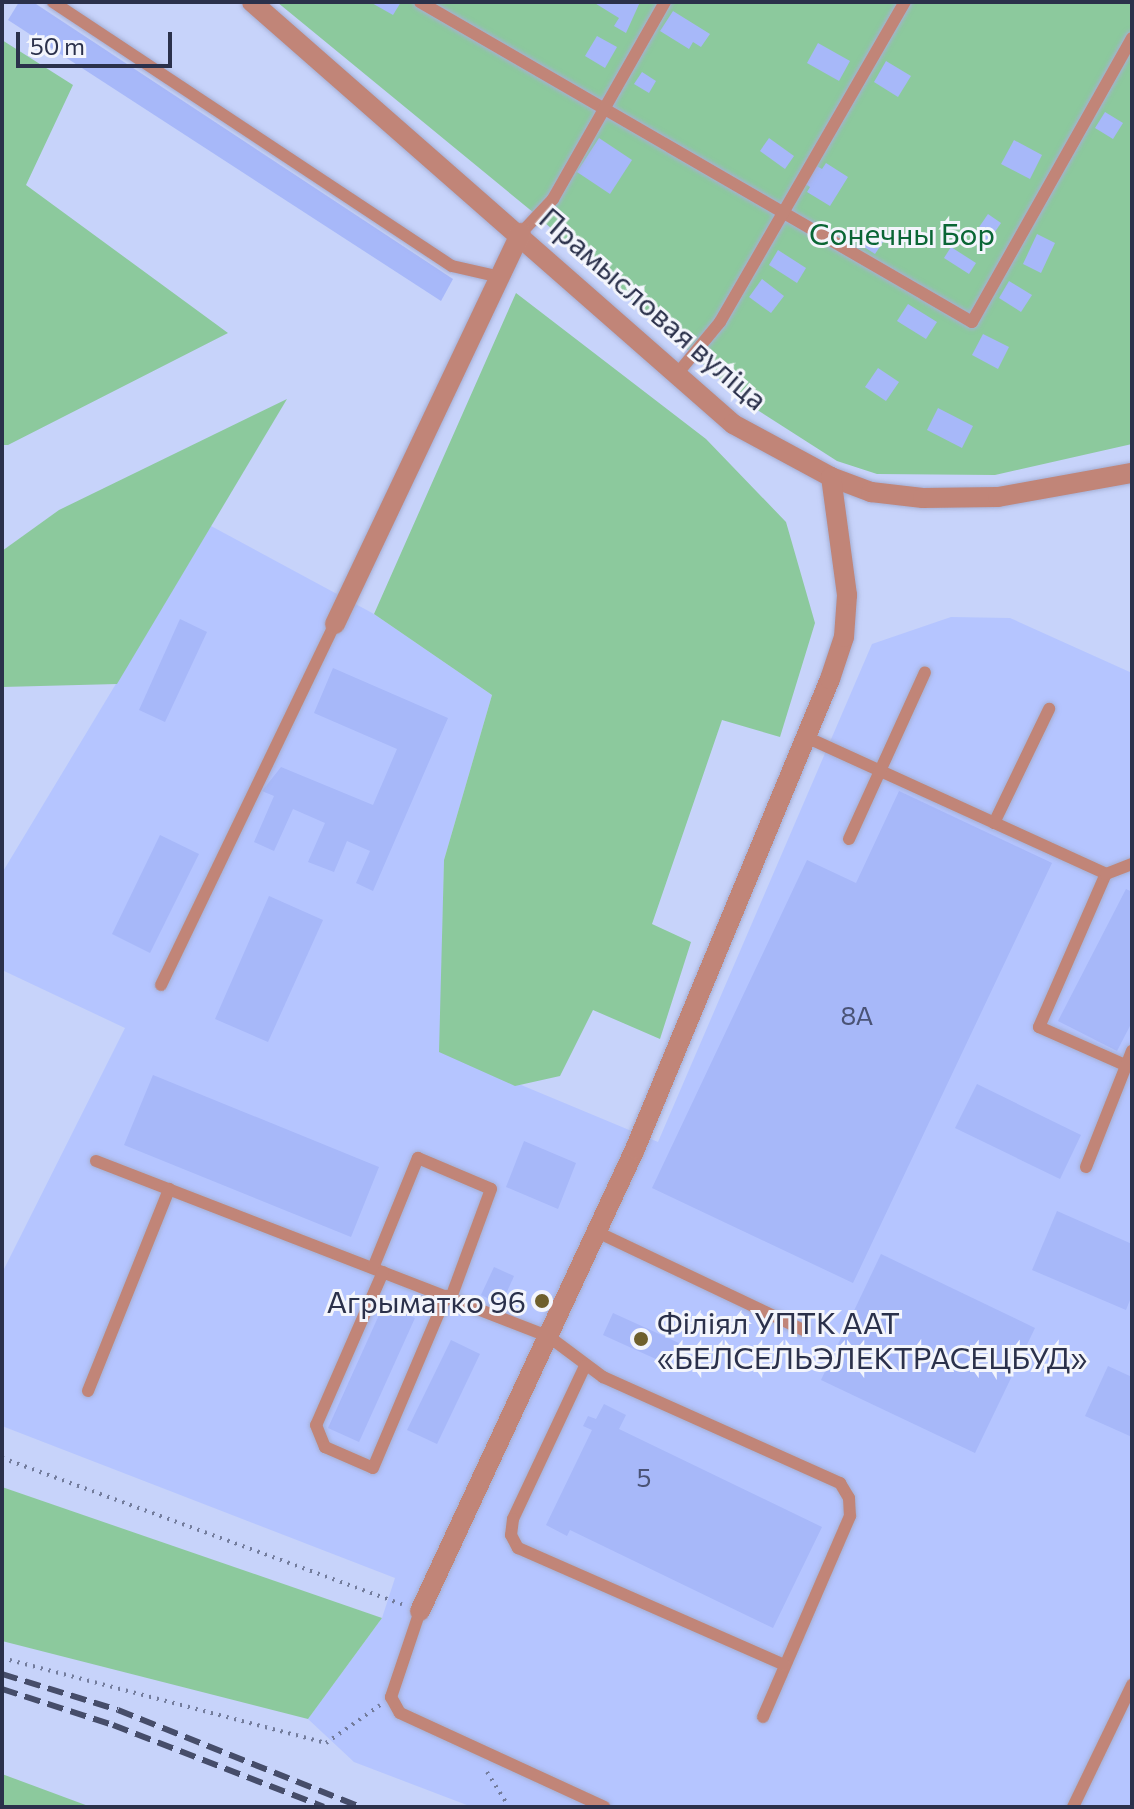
<!DOCTYPE html>
<meta charset="utf-8">
<style>
body{margin:0}
#map{position:relative;width:1134px;height:1809px;overflow:hidden;background:#c7d3fa;font-family:Commissioner,sans-serif}
div>[style]{position:absolute}
[style*='--x']{left:calc(var(--x)*1px);top:calc(var(--y)*1px);width:calc(var(--w)*1px);rotate:calc(var(--a)*1deg)}
.built>*{inset:0;background:#b5c5ff}
.green>*{inset:0;background:#8cc99d}
.building>*{inset:0;background:#a7b8f9}
.path>*{height:4px;margin-top:-2px;transform-origin:0;background:repeating-linear-gradient(90deg,#737c9c 0 2px,transparent 0 8px)}
.roads{filter:drop-shadow(0 0 2px #a5afd4) drop-shadow(0 0 2px #a5afd4)}
.lane>*{height:12px;margin:-6px;padding:0 6px;transform-origin:6px;border-radius:6px;background:#c18578}
.street>*{height:20px;margin:-10px;padding:0 10px;transform-origin:10px;border-radius:10px;background:#c18578}
.rail>*{height:6px;margin-top:-3px;transform-origin:0;background:repeating-linear-gradient(90deg,#464d6a 0 16px,transparent 0 24px)}
.dots>*{width:22px;height:22px;translate:-50% -50%;box-sizing:border-box;border:4px solid #f3f5fc;border-radius:50%}
span{translate:-50% -50%;white-space:nowrap;text-align:center;line-height:1.15;-webkit-text-stroke:6px #f3f5fc;paint-order:stroke}
.number-label{font-size:26px;color:#4a5376}
.number-label span{-webkit-text-stroke-width:0}
.park-label{font-size:30px;color:#0a6635}
.street-label{font-size:30px;color:#2b314b}
.poi-label{font-size:30px;color:#2b314b}
.right{translate:-100% -50%;text-align:right}
.left{translate:0 -50%;text-align:left}
.frame{position:absolute;inset:0;border:4px solid #2b314b;pointer-events:none}
.scale{position:absolute;left:16px;top:32px;width:156px;height:36px;box-sizing:border-box;border:4px solid #2b314b;border-top:0;padding-left:10px;font-size:24px;line-height:28px;white-space:nowrap;color:#2b314b;-webkit-text-stroke:6px #f3f5fc;paint-order:stroke}
</style>
<div id="map">
<div class="built">
<div style="clip-path:polygon(211px 526px,374px 614px,492px 695px,444px 860px,440px 1051px,658px 1142px,872px 644px,951px 617px,1010px 618px,1132px 673px,1132px 1807px,472px 1807px,354px 1762px,308px 1719px,382px 1618px,395px 1578px,2px 1426px,2px 1273px,125px 1028px,2px 970px,2px 873px)"></div>
</div>
<div class="green">
<div style="clip-path:polygon(277px 2px,1132px 2px,1132px 444px,995px 475px,877px 474px,837px 461px,748px 404px,534px 213px)"></div>
<div style="clip-path:polygon(2px 40px,73px 85px,26px 185px,228px 333px,8px 445px,2px 445px)"></div>
<div style="clip-path:polygon(516px 293px,706px 439px,786px 522px,815px 623px,780px 737px,722px 720px,652px 924px,691px 942px,660px 1039px,593px 1010px,560px 1076px,515px 1086px,439px 1052px,444px 860px,492px 695px,374px 614px)"></div>
<div style="clip-path:polygon(287px 399px,117px 684px,2px 687px,2px 551px,59px 510px)"></div>
<div style="clip-path:polygon(2px 1487px,382px 1618px,308px 1719px,2px 1641px)"></div>
<div style="clip-path:polygon(2px 1774px,91px 1807px,2px 1807px)"></div>
</div>
<div class="building">
<div style="clip-path:polygon(19px 2px,33px 2px,453px 279px,441px 301px,8px 20px)"></div>
<div style="clip-path:polygon(370px 2px,401px 2px,393px 15px)"></div>
<div style="clip-path:polygon(593px 2px,640px 2px,626px 33px,614px 26px,619px 18px)"></div>
<div style="clip-path:polygon(673px 11px,710px 34px,701px 47px,693px 42px,689px 49px,660px 31px)"></div>
<div style="clip-path:polygon(597px 36px,617px 47px,605px 68px,585px 56px)"></div>
<div style="clip-path:polygon(818px 43px,850px 61px,839px 81px,807px 63px)"></div>
<div style="clip-path:polygon(886px 61px,911px 76px,898px 97px,874px 82px)"></div>
<div style="clip-path:polygon(642px 72px,656px 81px,649px 93px,634px 84px)"></div>
<div style="clip-path:polygon(1105px 112px,1123px 123px,1113px 139px,1095px 128px)"></div>
<div style="clip-path:polygon(599px 138px,632px 160px,610px 194px,577px 172px)"></div>
<div style="clip-path:polygon(769px 138px,794px 156px,785px 169px,760px 151px)"></div>
<div style="clip-path:polygon(1014px 140px,1042px 155px,1030px 179px,1001px 164px)"></div>
<div style="clip-path:polygon(826px 163px,848px 177px,830px 206px,807px 192px,810px 187px,804px 183px,815px 165px,822px 169px)"></div>
<div style="clip-path:polygon(988px 214px,1001px 223px,984px 248px,971px 239px)"></div>
<div style="clip-path:polygon(875px 229px,887px 236px,875px 254px,864px 247px)"></div>
<div style="clip-path:polygon(1037px 234px,1055px 243px,1041px 273px,1023px 264px)"></div>
<div style="clip-path:polygon(951px 247px,976px 263px,969px 274px,944px 258px)"></div>
<div style="clip-path:polygon(778px 250px,806px 268px,797px 283px,769px 265px)"></div>
<div style="clip-path:polygon(762px 279px,784px 296px,771px 313px,749px 297px)"></div>
<div style="clip-path:polygon(1009px 281px,1032px 295px,1021px 312px,999px 298px)"></div>
<div style="clip-path:polygon(908px 304px,937px 322px,926px 339px,897px 321px)"></div>
<div style="clip-path:polygon(983px 334px,1009px 347px,998px 369px,972px 355px)"></div>
<div style="clip-path:polygon(878px 368px,899px 382px,886px 401px,865px 387px)"></div>
<div style="clip-path:polygon(938px 408px,973px 426px,962px 448px,927px 430px)"></div>
<div style="clip-path:polygon(180px 619px,207px 632px,165px 722px,139px 710px)"></div>
<div style="clip-path:polygon(333px 668px,448px 718px,373px 891px,356px 883px,370px 851px,347px 841px,334px 872px,308px 862px,325px 823px,293px 809px,274px 851px,254px 842px,274px 796px,262px 791px,281px 767px,373px 805px,397px 749px,314px 713px)"></div>
<div style="clip-path:polygon(899px 791px,1052px 863px,853px 1283px,652px 1188px,807px 860px,856px 883px)"></div>
<div style="clip-path:polygon(160px 835px,199px 854px,150px 953px,112px 934px)"></div>
<div style="clip-path:polygon(1126px 889px,1132px 892px,1132px 1022px,1117px 1051px,1058px 1021px)"></div>
<div style="clip-path:polygon(269px 896px,323px 920px,268px 1042px,215px 1019px)"></div>
<div style="clip-path:polygon(153px 1075px,379px 1167px,351px 1237px,124px 1145px)"></div>
<div style="clip-path:polygon(977px 1084px,1081px 1135px,1060px 1179px,955px 1128px)"></div>
<div style="clip-path:polygon(524px 1141px,576px 1163px,558px 1209px,506px 1187px)"></div>
<div style="clip-path:polygon(1057px 1211px,1132px 1244px,1132px 1295px,1126px 1310px,1032px 1270px)"></div>
<div style="clip-path:polygon(881px 1254px,1035px 1328px,975px 1453px,821px 1380px)"></div>
<div style="clip-path:polygon(494px 1267px,514px 1276px,501px 1305px,481px 1295px)"></div>
<div style="clip-path:polygon(384px 1304px,415px 1318px,359px 1442px,328px 1428px)"></div>
<div style="clip-path:polygon(613px 1313px,679px 1343px,669px 1365px,603px 1335px)"></div>
<div style="clip-path:polygon(451px 1340px,480px 1354px,437px 1444px,407px 1430px)"></div>
<div style="clip-path:polygon(1108px 1366px,1132px 1377px,1132px 1437px,1085px 1416px)"></div>
<div style="clip-path:polygon(604px 1404px,626px 1415px,619px 1429px,822px 1527px,773px 1628px,570px 1530px,567px 1536px,546px 1525px,592px 1430px,583px 1426px,588px 1416px,596px 1419px)"></div>
</div>
<div class="path">
<div style="--x:2;--y:1458;--w:426;--a:20.1"></div>
<div style="--x:2;--y:1658;--w:335;--a:14.7"></div>
<div style="--x:326;--y:1743;--w:66;--a:-35.1"></div>
<div style="--x:487;--y:1772;--w:41;--a:57.8"></div>
</div>
<div class="roads">
<div class="lane">
<div style="--x:53;--y:2;--w:478;--a:33.5"></div>
<div style="--x:452;--y:266;--w:49;--a:12.9"></div>
<div style="--x:420;--y:2;--w:638;--a:30.1"></div>
<div style="--x:972;--y:322;--w:326;--a:-60.6"></div>
<div style="--x:521;--y:233;--w:47;--a:-46.7"></div>
<div style="--x:553;--y:199;--w:227;--a:-60.4"></div>
<div style="--x:677;--y:374;--w:67;--a:-50.4"></div>
<div style="--x:720;--y:322;--w:370;--a:-60"></div>
<div style="--x:806;--y:737;--w:330;--a:24.5"></div>
<div style="--x:994;--y:823;--w:127;--a:-64.2"></div>
<div style="--x:849;--y:839;--w:183;--a:-65.5"></div>
<div style="--x:161;--y:985;--w:401;--a:-64.3"></div>
<div style="--x:1125;--y:1065;--w:94;--a:-156.2"></div>
<div style="--x:1039;--y:1027;--w:167;--a:-66.4"></div>
<div style="--x:1106;--y:874;--w:28;--a:-21"></div>
<div style="--x:96;--y:1161;--w:485;--a:21.2"></div>
<div style="--x:548;--y:1336;--w:69;--a:36.7"></div>
<div style="--x:603;--y:1377;--w:260;--a:24.1"></div>
<div style="--x:840;--y:1483;--w:17;--a:59"></div>
<div style="--x:849;--y:1498;--w:18;--a:87"></div>
<div style="--x:850;--y:1516;--w:219;--a:113.4"></div>
<div style="--x:1086;--y:1167;--w:125;--a:-68.4"></div>
<div style="--x:597;--y:1232;--w:228;--a:25.4"></div>
<div style="--x:373;--y:1268;--w:119;--a:-67.8"></div>
<div style="--x:418;--y:1158;--w:79;--a:23"></div>
<div style="--x:491;--y:1189;--w:116;--a:110.2"></div>
<div style="--x:383;--y:1272;--w:167;--a:113.6"></div>
<div style="--x:316;--y:1425;--w:24;--a:68"></div>
<div style="--x:325;--y:1447;--w:52;--a:23.6"></div>
<div style="--x:373;--y:1468;--w:187;--a:-67"></div>
<div style="--x:585;--y:1366;--w:169;--a:115.2"></div>
<div style="--x:513;--y:1519;--w:16;--a:97"></div>
<div style="--x:511;--y:1535;--w:15;--a:62"></div>
<div style="--x:518;--y:1548;--w:291;--a:23.7"></div>
<div style="--x:88;--y:1391;--w:218;--a:-68.1"></div>
<div style="--x:420;--y:1611;--w:91;--a:108.6"></div>
<div style="--x:391;--y:1697;--w:18;--a:61"></div>
<div style="--x:400;--y:1713;--w:225;--a:24.7"></div>
<div style="--x:1073;--y:1807;--w:136;--a:-64.2"></div>
</div>
<div class="street">
<div style="--x:252;--y:2;--w:640;--a:41.26"></div>
<div style="--x:733;--y:424;--w:111;--a:28.4"></div>
<div style="--x:831;--y:477;--w:43;--a:20.6"></div>
<div style="--x:871;--y:492;--w:52;--a:6.6"></div>
<div style="--x:923;--y:498;--w:75;--a:-0.8"></div>
<div style="--x:998;--y:497;--w:136;--a:-10.2"></div>
<div style="--x:335;--y:624;--w:433;--a:-64.6"></div>
<div style="--x:420;--y:1611;--w:510;--a:-65.04"></div>
<div style="--x:635;--y:1149;--w:509;--a:-67.47"></div>
<div style="--x:830;--y:679;--w:44;--a:-71.6"></div>
<div style="--x:844;--y:637;--w:42;--a:-85.9"></div>
<div style="--x:847;--y:595;--w:119;--a:-97.7"></div>
</div>
</div>
<div class="rail">
<div style="--x:2;--y:1674;--w:121;--a:17.2"></div>
<div style="--x:118;--y:1710;--w:262;--a:21.8"></div>
<div style="--x:2;--y:1689;--w:117;--a:18"></div>
<div style="--x:113;--y:1725;--w:226;--a:21.2"></div>
</div>
<div class="dots">
<div style="left:542px;top:1301px;background:#6f602d"></div>
<div style="left:641px;top:1339px;background:#6f602d"></div>
</div>
<div class="number-label">
<span style="left:857px;top:1015px">8А</span>
<span style="left:644px;top:1477px">5</span>
</div>
<div class="park-label">
<span style="left:902px;top:233px">Сонечны Бор</span>
</div>
<div class="street-label">
<span style="left:654px;top:308px;rotate:41deg">Прамысловая вуліца</span>
</div>
<div class="poi-label">
<span class="right" style="left:526px;top:1301px">Агрыматко 96</span>
<span class="left" style="left:657px;top:1339px">Філіял УПТК ААТ<br>«БЕЛСЕЛЬЭЛЕКТРАСЕЦБУД»</span>
</div>
<div class="frame"></div>
<div class="scale">50 m</div>
</div>
